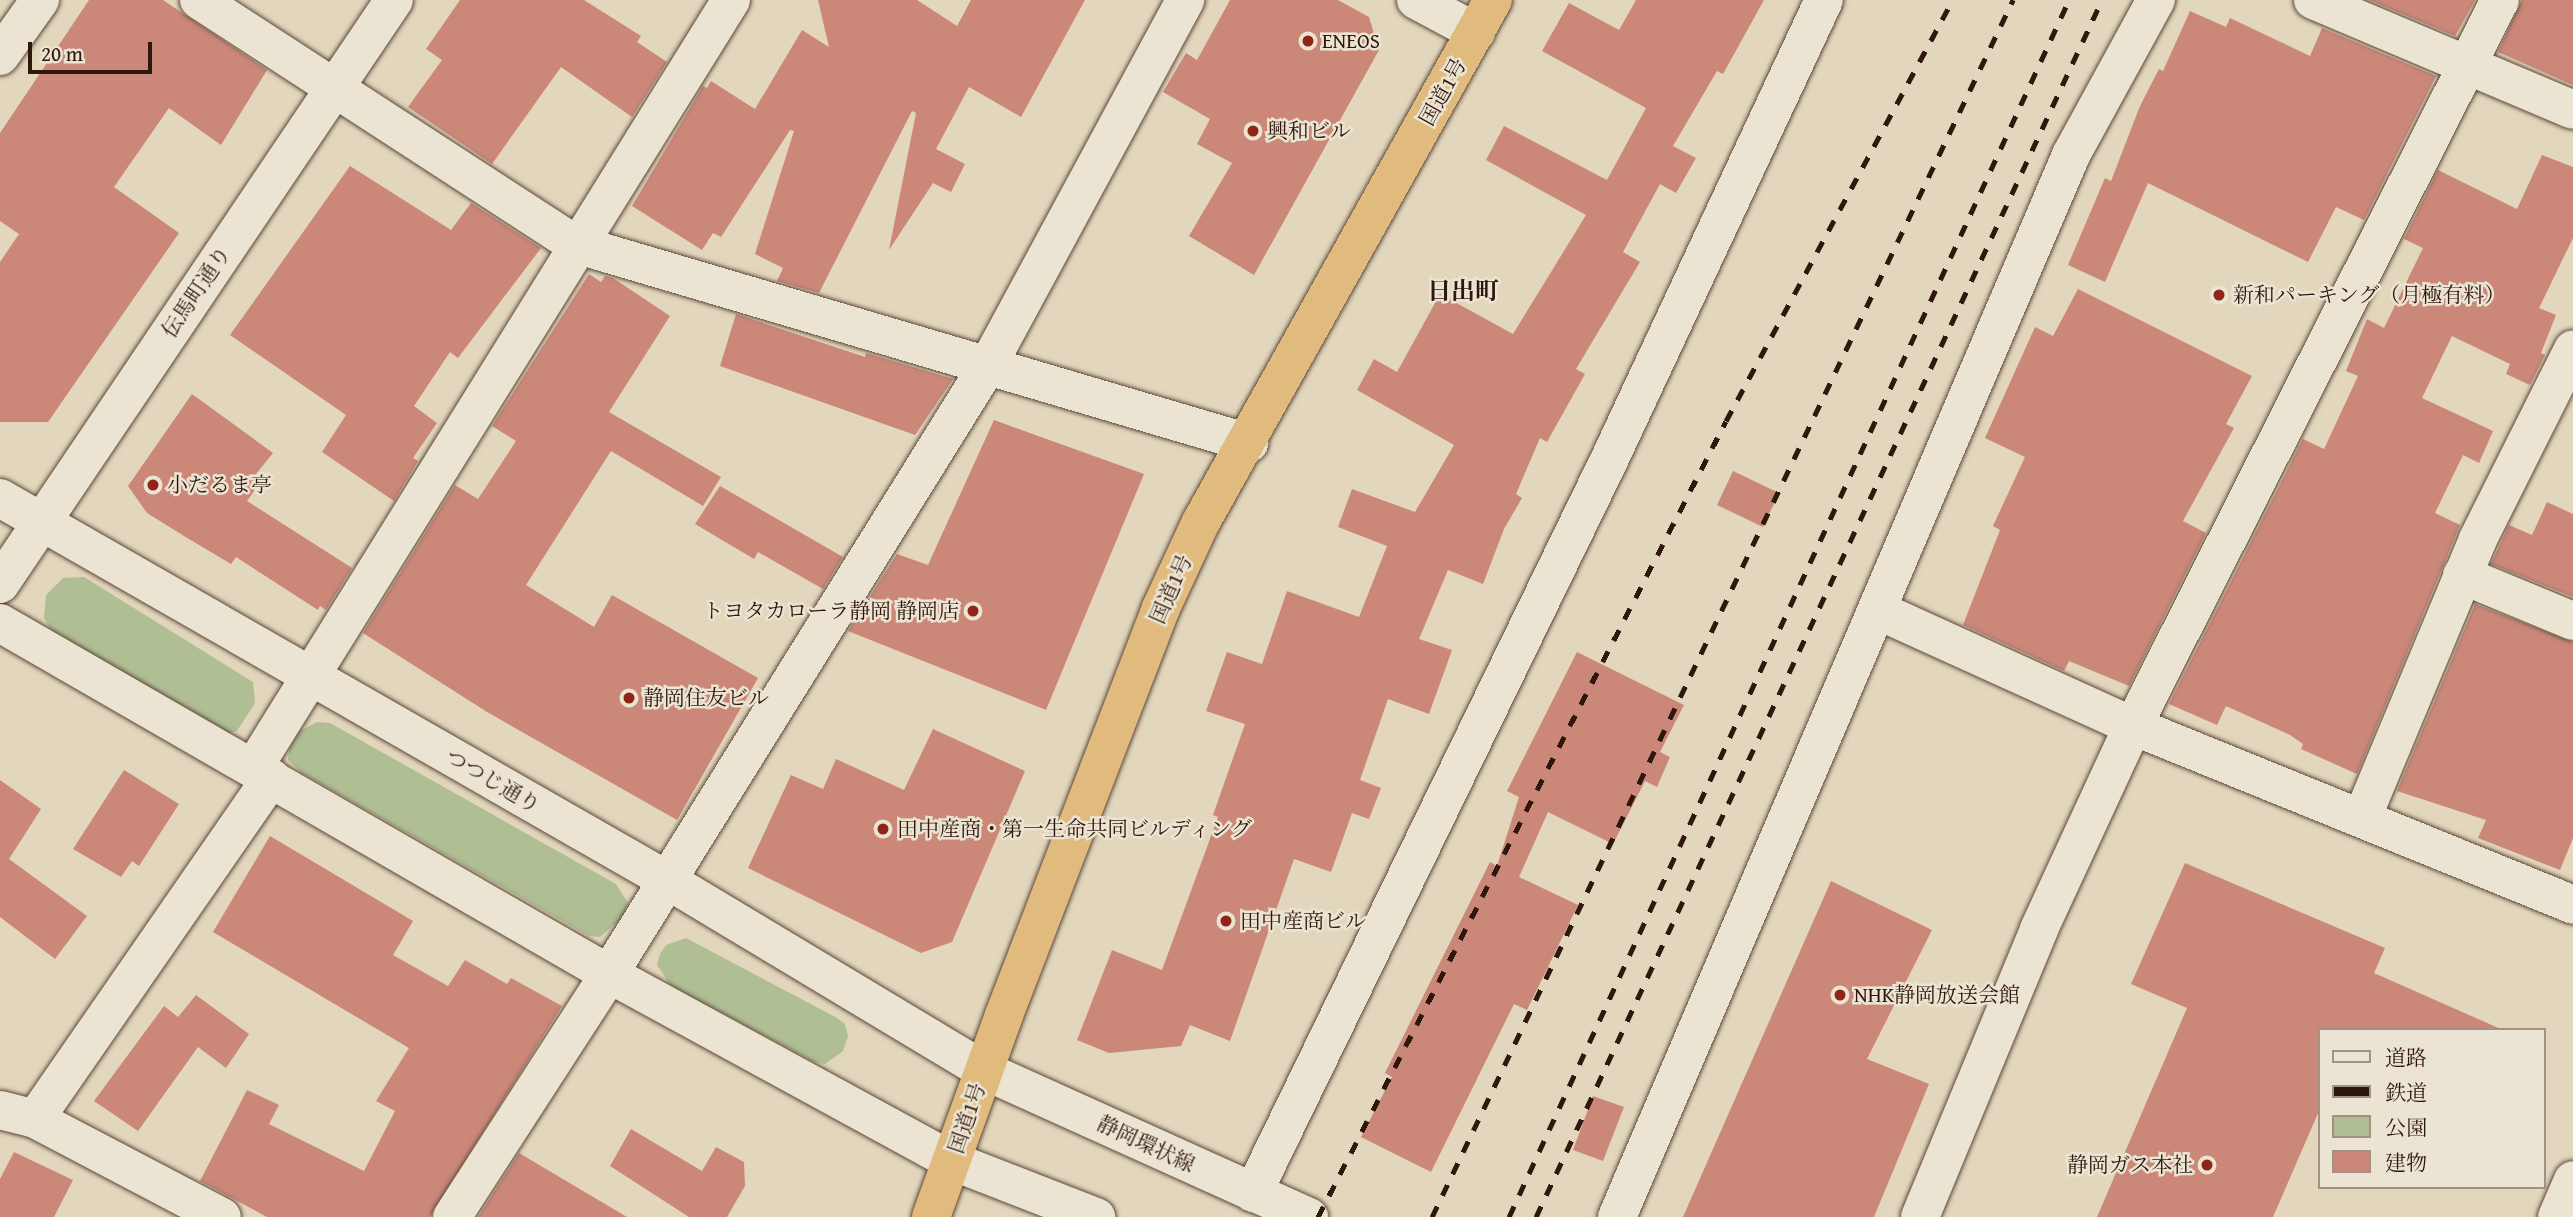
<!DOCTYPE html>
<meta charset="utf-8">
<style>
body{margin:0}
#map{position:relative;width:2573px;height:1217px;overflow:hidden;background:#e2d6bc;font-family:"Gentium Book Plus","Noto Serif JP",serif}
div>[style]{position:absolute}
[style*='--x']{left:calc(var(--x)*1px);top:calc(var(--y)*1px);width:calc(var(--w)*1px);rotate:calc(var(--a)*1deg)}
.green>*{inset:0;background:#b0be93}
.building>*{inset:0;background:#cb8879}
.roads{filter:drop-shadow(0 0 2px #5c473a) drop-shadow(0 0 2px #5c473a)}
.minor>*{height:38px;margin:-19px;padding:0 19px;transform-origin:19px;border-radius:19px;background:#ece4d3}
.tertiary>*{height:38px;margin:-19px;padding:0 19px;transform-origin:19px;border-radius:19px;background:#ece4d3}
.secondary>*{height:38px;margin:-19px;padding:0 19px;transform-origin:19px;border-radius:19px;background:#ece4d3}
.trunk>*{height:38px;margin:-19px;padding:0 19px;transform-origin:19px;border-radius:19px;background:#e1bb7e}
.rail>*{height:5px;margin-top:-2.5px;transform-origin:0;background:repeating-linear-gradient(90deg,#30170e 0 12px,transparent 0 24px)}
.dots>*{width:19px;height:19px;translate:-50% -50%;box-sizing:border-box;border:4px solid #ece4d3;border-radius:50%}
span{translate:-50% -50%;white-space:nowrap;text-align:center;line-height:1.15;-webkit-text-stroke:5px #ece4d3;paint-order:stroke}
.poi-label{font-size:21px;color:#30170e}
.left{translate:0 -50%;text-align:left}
.right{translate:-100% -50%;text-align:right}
.street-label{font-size:21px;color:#30170e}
.quarter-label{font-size:24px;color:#30170e;font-weight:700}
.legend{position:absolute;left:2318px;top:1028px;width:228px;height:161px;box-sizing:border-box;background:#ece4d3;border:2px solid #a19284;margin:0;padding:9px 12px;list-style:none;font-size:21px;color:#30170e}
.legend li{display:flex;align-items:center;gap:14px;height:35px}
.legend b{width:35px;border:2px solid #a19284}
.scale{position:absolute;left:28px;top:42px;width:124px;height:32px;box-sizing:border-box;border:4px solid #30170e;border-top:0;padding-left:9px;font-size:21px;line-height:24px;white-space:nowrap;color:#30170e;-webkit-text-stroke:5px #ece4d3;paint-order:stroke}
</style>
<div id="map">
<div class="green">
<div style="clip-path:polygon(84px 577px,253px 682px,255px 703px,237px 731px,225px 734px,52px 632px,44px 618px,46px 595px,63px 578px)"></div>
<div style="clip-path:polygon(317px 722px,330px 723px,616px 884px,628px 903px,622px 918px,600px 937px,589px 936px,302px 773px,288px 760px,289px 749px,298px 732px)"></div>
<div style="clip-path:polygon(686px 938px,837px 1018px,845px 1024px,848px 1036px,843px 1051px,825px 1064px,814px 1062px,671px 986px,657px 965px,660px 954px,666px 945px)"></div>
</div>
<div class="building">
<div style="clip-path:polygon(89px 0,163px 0,267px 70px,221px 145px,169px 108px,114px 187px,179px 233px,48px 422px,0 422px,0 262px,19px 234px,0 221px,0 133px)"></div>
<div style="clip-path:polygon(460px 0,584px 0,641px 36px,637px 42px,667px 62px,632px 117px,561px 67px,492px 164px,408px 107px,442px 60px,426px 49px)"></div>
<div style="clip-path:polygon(818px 0,917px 0,957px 26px,971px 0,1085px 0,1021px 117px,969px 87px,936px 149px,965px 164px,951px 192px,933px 183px,889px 250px,916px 113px,912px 111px,819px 293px,777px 281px,783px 268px,755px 254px,794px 131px,790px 130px,721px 237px,713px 233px,702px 250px,632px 206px,703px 86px,707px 88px,711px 81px,755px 109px,802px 30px,829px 47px)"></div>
<div style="clip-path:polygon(1230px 0,1338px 0,1369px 17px,1379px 50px,1254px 275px,1189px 236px,1232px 163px,1197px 144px,1210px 119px,1163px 92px,1186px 53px,1197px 60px)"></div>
<div style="clip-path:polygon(1636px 0,1764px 0,1723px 74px,1717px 71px,1673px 146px,1696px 158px,1676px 193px,1660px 184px,1623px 252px,1640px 262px,1576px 369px,1585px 374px,1547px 442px,1540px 438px,1516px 494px,1522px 498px,1504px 529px,1483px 584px,1448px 570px,1419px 639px,1452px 650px,1429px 714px,1388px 699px,1360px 780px,1381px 788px,1369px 819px,1352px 813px,1331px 872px,1294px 859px,1230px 1041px,1190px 1025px,1181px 1046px,1109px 1053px,1077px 1040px,1112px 950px,1162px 970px,1218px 817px,1213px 815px,1245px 724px,1206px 711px,1227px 652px,1262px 664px,1287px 591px,1359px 617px,1387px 546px,1338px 527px,1352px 489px,1415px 512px,1454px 445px,1357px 390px,1374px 359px,1397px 372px,1440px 294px,1513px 334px,1586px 215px,1486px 160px,1504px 126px,1607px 180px,1646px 108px,1542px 51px,1569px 3px,1619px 30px)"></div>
<div style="clip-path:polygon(2369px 0,2475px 0,2455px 36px)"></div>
<div style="clip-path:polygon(2522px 0,2573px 0,2573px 85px,2498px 52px)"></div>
<div style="clip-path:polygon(2190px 11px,2226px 27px,2230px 18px,2310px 56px,2322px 28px,2436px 76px,2364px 220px,2336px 207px,2308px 262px,2148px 183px,2105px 282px,2068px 265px,2105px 178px,2111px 181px,2140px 106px,2159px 69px,2163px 71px)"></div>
<div style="clip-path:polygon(2542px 155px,2573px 167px,2573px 238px,2539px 308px,2556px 315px,2541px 353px,2545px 355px,2530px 385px,2506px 374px,2510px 364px,2452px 336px,2422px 398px,2493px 431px,2479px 463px,2463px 455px,2435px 513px,2460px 525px,2357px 774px,2301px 749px,2303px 744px,2290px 735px,2226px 706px,2217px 725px,2169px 704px,2303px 439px,2324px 449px,2358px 376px,2346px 371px,2367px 319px,2384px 328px,2423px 248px,2404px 239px,2438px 170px,2517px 209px)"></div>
<div style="clip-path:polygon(350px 166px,451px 230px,471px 203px,541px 248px,458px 358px,450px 352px,414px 406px,437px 423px,413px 458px,418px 461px,394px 501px,322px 452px,346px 415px,230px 335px)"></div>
<div style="clip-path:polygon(589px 274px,601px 282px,605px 276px,613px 278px,670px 316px,609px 412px,721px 477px,703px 506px,611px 451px,526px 585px,594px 627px,612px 595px,758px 678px,677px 820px,487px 712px,363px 633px,455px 485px,478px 499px,516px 441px,492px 426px)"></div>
<div style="clip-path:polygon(2078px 289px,2252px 376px,2226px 424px,2234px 428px,2183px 521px,2206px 533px,2129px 686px,2069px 661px,2064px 671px,1963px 625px,2000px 530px,1993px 526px,2025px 457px,1985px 438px,2035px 327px,2053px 336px)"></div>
<div style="clip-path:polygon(736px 314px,865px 357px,866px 353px,953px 379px,915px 435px,720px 366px)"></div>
<div style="clip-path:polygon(192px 394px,273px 453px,252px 479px,259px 484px,247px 501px,352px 568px,326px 610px,320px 606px,318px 610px,236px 557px,231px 564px,184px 536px,147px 513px,128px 486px)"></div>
<div style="clip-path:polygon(994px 420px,1144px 474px,1046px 710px,848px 631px,897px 554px,928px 565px)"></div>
<div style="clip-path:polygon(1733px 471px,1779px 493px,1763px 527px,1717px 505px)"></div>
<div style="clip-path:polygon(720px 486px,843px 557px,823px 589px,758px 552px,754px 559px,695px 524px)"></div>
<div style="clip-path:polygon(2547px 502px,2573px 514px,2573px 597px,2491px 564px,2509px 525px,2532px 535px)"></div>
<div style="clip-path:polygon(2475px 604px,2573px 642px,2573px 838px,2560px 870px,2478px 838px,2486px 820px,2397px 791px)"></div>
<div style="clip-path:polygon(1577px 652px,1684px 705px,1660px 752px,1670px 757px,1657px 787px,1645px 781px,1613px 844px,1548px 812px,1519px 877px,1578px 905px,1527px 1010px,1514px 1004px,1431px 1172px,1361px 1137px,1392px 1077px,1385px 1073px,1490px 862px,1497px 866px,1519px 797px,1507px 791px)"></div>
<div style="clip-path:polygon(933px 729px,1025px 771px,952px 942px,921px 953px,748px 868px,791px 775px,823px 789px,836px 759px,904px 790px)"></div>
<div style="clip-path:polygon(124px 770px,179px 804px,139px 866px,132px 861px,121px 877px,73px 849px)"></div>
<div style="clip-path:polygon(0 780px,41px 809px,9px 859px,87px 916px,55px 959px,0 917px)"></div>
<div style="clip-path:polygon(270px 836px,413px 921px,393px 955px,448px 986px,465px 960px,507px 984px,511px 978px,562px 1006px,430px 1217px,267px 1217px,200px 1181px,247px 1090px,279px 1105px,269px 1124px,364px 1171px,395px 1111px,376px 1101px,409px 1048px,213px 932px)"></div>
<div style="clip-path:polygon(2185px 863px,2385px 948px,2374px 973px,2503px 1030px,2319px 1030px,2319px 1111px,2273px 1217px,2097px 1217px,2187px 1008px,2131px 984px)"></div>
<div style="clip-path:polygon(1831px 881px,1932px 930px,1867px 1059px,1929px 1084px,1874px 1217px,1683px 1217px)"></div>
<div style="clip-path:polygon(196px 995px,249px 1034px,226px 1068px,198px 1047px,138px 1131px,94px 1101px,164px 1006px,178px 1017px)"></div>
<div style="clip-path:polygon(1593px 1096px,1624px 1107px,1603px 1161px,1573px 1150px)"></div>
<div style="clip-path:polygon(631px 1129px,702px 1171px,716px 1147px,744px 1162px,745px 1186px,727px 1217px,689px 1217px,610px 1166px)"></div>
<div style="clip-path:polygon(14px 1152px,73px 1180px,54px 1217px,0 1217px,0 1179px)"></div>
<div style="clip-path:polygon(519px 1153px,627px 1217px,478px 1217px)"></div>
</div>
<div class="roads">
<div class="minor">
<div style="--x:199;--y:0;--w:448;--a:33"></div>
<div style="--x:575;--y:244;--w:703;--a:16.45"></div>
<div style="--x:1416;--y:0;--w:68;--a:28.1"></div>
<div style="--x:2313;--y:0;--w:282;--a:22.9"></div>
<div style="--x:0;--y:56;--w:69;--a:-54.5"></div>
<div style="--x:2462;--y:575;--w:120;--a:22.5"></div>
<div style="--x:1877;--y:610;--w:281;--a:24.4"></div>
<div style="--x:2133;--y:726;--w:475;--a:22.1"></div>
<div style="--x:254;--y:767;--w:903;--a:-58.12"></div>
<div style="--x:2362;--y:818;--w:302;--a:-67.4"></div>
<div style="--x:2478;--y:539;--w:212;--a:-63.4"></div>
<div style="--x:0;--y:1110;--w:36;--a:14"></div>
<div style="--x:35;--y:1119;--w:211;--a:27.7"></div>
<div style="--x:35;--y:1119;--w:415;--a:-55.3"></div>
<div style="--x:1253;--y:1193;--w:819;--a:-64.09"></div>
<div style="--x:1611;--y:456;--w:503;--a:-64.96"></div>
<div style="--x:452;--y:1217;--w:289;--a:-57.1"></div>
<div style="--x:609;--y:974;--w:717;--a:-58.1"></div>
<div style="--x:988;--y:365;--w:415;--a:-61.6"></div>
<div style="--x:1920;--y:1217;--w:312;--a:-67.5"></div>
<div style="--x:2039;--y:929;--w:224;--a:-65.2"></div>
<div style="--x:2133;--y:726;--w:813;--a:-63.18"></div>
</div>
<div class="tertiary">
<div style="--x:0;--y:584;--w:704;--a:-55.99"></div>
<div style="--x:1617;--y:1217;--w:1155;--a:-66.85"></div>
<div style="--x:2071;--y:155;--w:177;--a:-61.3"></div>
<div style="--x:2557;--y:1217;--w:40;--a:-66.6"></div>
</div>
<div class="secondary">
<div style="--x:0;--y:498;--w:769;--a:29.8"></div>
<div style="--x:667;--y:880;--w:369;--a:31"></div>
<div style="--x:983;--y:1070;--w:358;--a:24.3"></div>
<div style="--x:0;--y:623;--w:703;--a:29.96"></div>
<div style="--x:609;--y:974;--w:391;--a:28.6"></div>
<div style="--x:952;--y:1161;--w:155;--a:21.3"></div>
</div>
<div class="trunk">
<div style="--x:931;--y:1217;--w:215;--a:-70.1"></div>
<div style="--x:1004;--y:1015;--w:436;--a:-68.9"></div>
<div style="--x:1161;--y:608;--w:95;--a:-65.1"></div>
<div style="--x:1201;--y:522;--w:598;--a:-60.78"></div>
</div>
</div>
<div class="rail">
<div style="--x:1318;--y:1217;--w:894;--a:-62.86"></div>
<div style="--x:1726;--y:421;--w:478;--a:-61.7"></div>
<div style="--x:1432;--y:1217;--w:1349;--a:-64.48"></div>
<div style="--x:1509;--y:1217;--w:1340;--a:-65.29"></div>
<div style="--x:1536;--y:1217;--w:1342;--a:-65.06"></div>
</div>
<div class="dots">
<div style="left:1308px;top:41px;background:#8f2418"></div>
<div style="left:1253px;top:131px;background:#8f2418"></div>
<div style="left:2219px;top:295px;background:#8f2418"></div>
<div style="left:153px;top:485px;background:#8f2418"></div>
<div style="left:973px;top:611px;background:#8f2418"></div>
<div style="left:629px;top:698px;background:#8f2418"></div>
<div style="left:883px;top:829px;background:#8f2418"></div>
<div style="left:1226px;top:921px;background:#8f2418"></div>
<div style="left:1840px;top:995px;background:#8f2418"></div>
<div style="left:2207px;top:1165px;background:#8f2418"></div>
</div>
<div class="poi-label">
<span class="left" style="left:1322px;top:41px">ENEOS</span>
<span class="left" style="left:1267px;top:131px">興和ビル</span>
<span class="left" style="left:2233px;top:295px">新和パーキング（月極有料）</span>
<span class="left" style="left:167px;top:485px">小だるま亭</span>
<span class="right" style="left:959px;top:611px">トヨタカローラ静岡 静岡店</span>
<span class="left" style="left:643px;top:698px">静岡住友ビル</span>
<span class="left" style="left:897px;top:829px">田中産商・第一生命共同ビルディング</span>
<span class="left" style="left:1240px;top:921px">田中産商ビル</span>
<span class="left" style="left:1854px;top:995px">NHK静岡放送会館</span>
<span class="right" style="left:2193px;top:1165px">静岡ガス本社</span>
</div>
<div class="street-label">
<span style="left:1443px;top:92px;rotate:-61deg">国道1号</span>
<span style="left:196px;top:292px;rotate:-56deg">伝馬町通り</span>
<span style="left:1171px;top:589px;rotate:-66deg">国道1号</span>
<span style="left:493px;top:781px;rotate:30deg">つつじ通り</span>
<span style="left:967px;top:1118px;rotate:-71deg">国道1号</span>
<span style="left:1146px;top:1144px;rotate:25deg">静岡環状線</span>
</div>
<div class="quarter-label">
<span style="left:1463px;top:291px">日出町</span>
</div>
<ul class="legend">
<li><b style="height:9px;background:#ece4d3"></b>道路</li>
<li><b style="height:9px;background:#30170e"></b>鉄道</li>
<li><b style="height:19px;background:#b0be93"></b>公園</li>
<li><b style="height:19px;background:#cb8879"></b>建物</li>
</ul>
<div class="scale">20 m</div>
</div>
